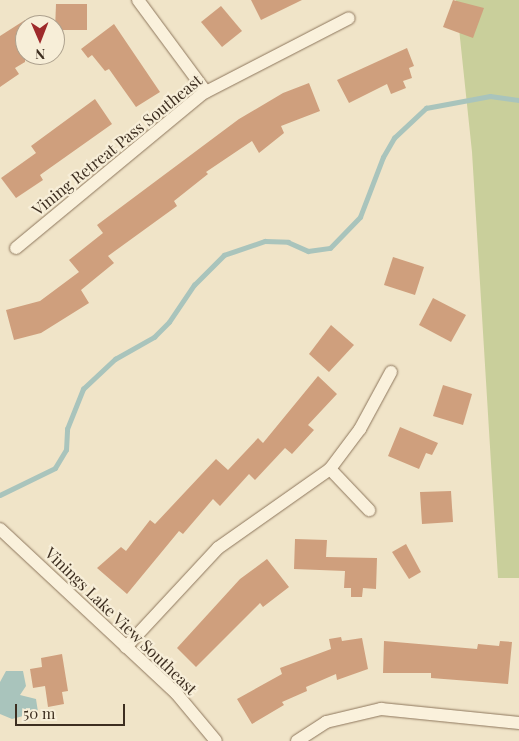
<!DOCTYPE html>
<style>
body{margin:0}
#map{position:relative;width:519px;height:741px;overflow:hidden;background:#f0e4c8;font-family:"Playfair Display",serif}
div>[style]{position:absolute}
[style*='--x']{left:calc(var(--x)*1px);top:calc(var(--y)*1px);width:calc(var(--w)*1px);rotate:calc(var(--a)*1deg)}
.green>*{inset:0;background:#c9cf9b}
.water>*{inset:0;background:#a9c4bc}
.stream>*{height:4.5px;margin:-2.25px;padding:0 2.25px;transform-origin:2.25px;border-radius:2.25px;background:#a9c4bc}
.building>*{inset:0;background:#cf9f7d}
.roads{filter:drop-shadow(0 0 1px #8d765c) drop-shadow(0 0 1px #8d765c)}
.street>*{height:12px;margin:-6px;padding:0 6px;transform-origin:6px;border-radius:6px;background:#faf1dc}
span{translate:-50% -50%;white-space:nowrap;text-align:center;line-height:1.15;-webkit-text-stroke:4.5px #f7eed8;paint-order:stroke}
.street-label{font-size:16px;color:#3d2e20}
.north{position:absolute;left:15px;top:15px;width:50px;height:50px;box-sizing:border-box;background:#f7eed8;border:1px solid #ada18e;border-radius:50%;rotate:179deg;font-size:14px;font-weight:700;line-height:20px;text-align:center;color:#3d2e20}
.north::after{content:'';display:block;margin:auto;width:18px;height:22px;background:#9e2a2b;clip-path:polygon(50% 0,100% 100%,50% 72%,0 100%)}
.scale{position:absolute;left:15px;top:704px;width:110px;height:22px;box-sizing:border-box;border:2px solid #3d2e20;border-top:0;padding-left:6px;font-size:15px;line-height:18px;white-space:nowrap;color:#3d2e20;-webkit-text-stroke:4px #f7eed8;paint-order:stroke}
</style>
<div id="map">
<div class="green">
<div style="clip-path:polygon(456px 0,519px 0,519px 578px,498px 578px,472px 152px)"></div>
</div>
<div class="water">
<div style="clip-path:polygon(6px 671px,23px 671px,26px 686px,20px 695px,36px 699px,38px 712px,12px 719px,0 714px,0 682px)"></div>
</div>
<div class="stream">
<div style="--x:0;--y:495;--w:61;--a:-26.1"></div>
<div style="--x:55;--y:468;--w:21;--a:-59"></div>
<div style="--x:66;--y:450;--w:21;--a:-87"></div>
<div style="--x:67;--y:429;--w:43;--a:-68.2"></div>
<div style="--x:83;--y:389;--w:44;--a:-43.2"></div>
<div style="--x:115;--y:359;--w:45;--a:-29.4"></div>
<div style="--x:154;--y:337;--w:21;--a:-45"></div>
<div style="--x:169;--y:322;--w:45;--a:-56"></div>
<div style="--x:194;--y:285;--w:42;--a:-45"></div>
<div style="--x:224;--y:255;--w:43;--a:-18.9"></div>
<div style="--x:265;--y:241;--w:23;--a:2"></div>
<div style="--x:288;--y:242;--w:22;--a:24"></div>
<div style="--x:308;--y:251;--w:22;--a:-8"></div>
<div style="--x:330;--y:248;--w:43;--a:-45.9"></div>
<div style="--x:360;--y:217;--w:64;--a:-69"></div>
<div style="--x:383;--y:157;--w:22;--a:-60"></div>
<div style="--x:394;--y:138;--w:44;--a:-43.2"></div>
<div style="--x:426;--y:108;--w:65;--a:-10.6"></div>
<div style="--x:490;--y:96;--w:29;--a:8"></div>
</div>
<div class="building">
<div style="clip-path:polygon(251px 0,302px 0,261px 20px)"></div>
<div style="clip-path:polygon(453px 0,484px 8px,473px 38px,443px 27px)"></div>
<div style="clip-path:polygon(56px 4px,87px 4px,87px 30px,55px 30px)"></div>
<div style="clip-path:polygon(221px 6px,242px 31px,222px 47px,201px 22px)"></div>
<div style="clip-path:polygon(25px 20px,25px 62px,15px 68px,19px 74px,0 87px,0 36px)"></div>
<div style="clip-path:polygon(114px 24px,160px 92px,136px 107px,109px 69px,105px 71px,92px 55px,88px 58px,81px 49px)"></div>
<div style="clip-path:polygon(407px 48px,414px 66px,409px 68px,412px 78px,403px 81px,406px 88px,391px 94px,387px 84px,349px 103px,337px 80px)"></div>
<div style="clip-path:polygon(309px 83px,320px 111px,281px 126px,284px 133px,259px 153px,252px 141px,206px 172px,208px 174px,174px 201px,177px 206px,108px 256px,114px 263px,81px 290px,89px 303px,41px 333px,14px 340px,6px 310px,40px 301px,79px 272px,69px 260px,103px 233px,97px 225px,239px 119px,283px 93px)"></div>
<div style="clip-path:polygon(95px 99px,112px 124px,40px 175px,43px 180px,16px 198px,1px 178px,36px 153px,31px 146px)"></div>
<div style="clip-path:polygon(393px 257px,424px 267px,415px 295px,384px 285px)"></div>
<div style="clip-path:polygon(433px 298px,466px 315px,451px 342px,419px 325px)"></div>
<div style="clip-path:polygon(331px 325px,354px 345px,329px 372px,309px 354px)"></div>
<div style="clip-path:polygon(318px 376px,337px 394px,308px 425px,314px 430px,292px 454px,285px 448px,255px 480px,249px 474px,220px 506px,213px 499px,183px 534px,179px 531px,127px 594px,97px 568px,121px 547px,126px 551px,150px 520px,155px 524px,216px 459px,228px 470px,258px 438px,263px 443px)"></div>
<div style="clip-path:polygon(443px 385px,472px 394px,463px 425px,433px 416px)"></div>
<div style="clip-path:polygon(400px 427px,438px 443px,432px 455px,426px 453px,419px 469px,388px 456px)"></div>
<div style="clip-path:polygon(451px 491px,453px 522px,422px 524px,420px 492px)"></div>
<div style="clip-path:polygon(295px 539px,327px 540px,326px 557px,377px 558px,376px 589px,363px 588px,362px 597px,351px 597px,351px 588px,344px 588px,345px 571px,294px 569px)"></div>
<div style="clip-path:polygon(406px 544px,421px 572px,409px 579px,392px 552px)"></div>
<div style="clip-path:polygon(267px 559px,289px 587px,263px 607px,260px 603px,196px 667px,177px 648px,240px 579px)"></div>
<div style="clip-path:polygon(341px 637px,342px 641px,362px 638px,368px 669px,337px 680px,336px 674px,306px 687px,307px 691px,282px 702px,284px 705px,252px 724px,237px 699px,282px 674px,280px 668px,331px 649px,329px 639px)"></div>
<div style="clip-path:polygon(384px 641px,477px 649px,478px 644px,499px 646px,500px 641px,512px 642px,508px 684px,431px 678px,431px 673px,383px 673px)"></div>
<div style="clip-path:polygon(62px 654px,68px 691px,62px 692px,64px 704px,48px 707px,45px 686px,33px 688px,30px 669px,42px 667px,41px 658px)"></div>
</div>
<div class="roads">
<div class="street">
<div style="--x:138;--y:0;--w:114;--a:53.5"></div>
<div style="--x:16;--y:248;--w:241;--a:-39.6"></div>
<div style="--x:202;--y:94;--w:165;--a:-27.3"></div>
<div style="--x:330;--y:469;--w:57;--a:46.4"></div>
<div style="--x:0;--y:529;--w:241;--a:43"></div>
<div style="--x:176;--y:693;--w:62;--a:50.2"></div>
<div style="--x:126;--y:647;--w:135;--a:-47.1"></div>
<div style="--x:218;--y:548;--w:137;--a:-35.2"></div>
<div style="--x:330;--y:469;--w:50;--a:-53.1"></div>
<div style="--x:360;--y:429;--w:65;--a:-61.5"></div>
<div style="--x:297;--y:741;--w:35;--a:-33"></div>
<div style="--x:326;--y:722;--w:57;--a:-13.3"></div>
<div style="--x:381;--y:709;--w:139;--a:5.8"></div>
</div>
</div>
<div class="street-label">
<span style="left:117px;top:145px;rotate:-39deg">Vining Retreat Pass Southeast</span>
<span style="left:121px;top:621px;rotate:44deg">Vinings Lake View Southeast</span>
</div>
<div class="north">N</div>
<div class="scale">50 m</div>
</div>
